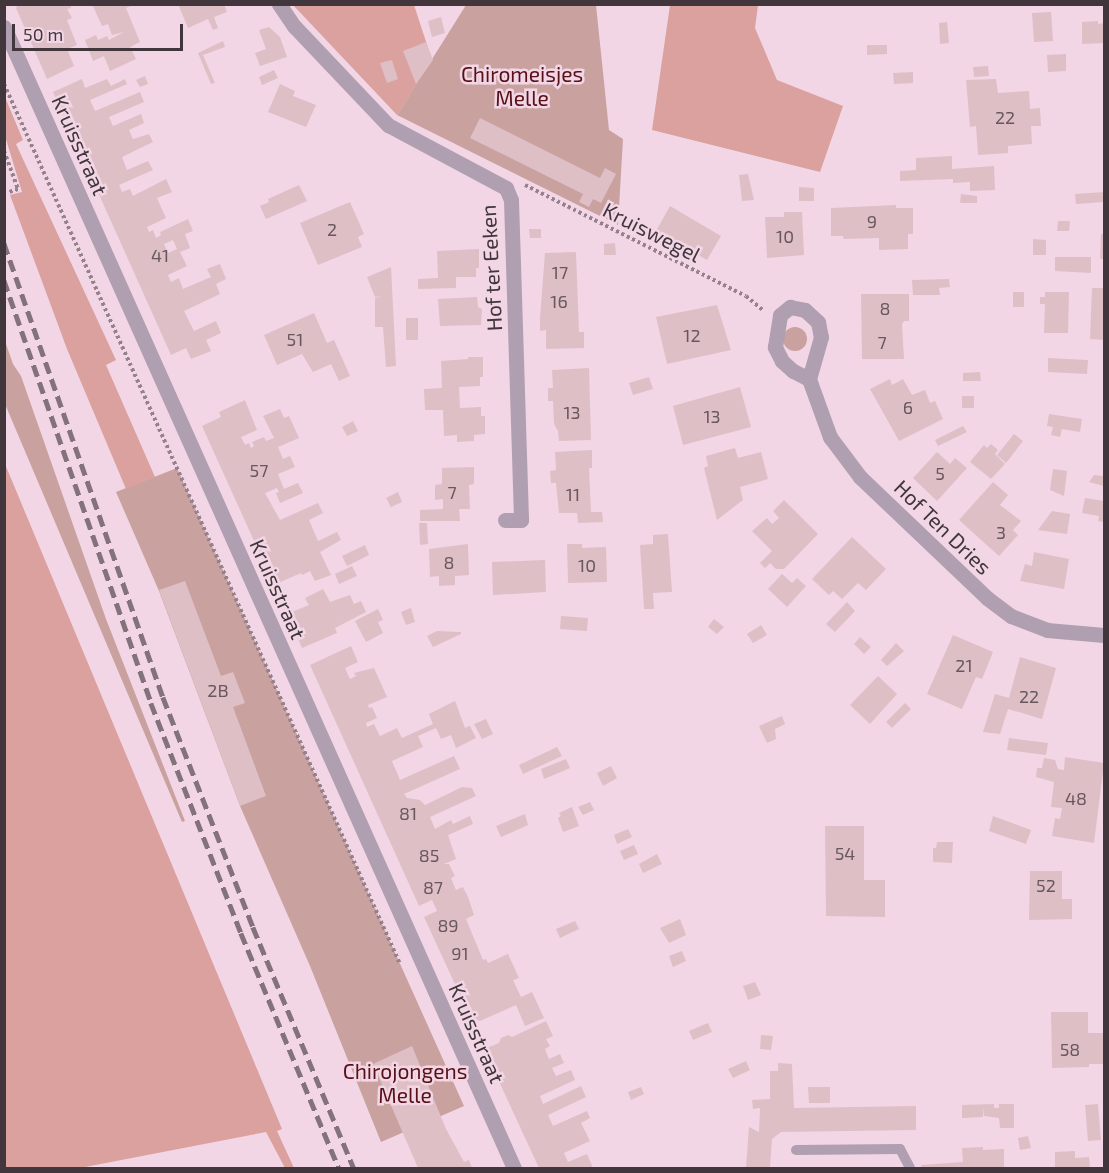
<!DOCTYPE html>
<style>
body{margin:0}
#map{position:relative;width:1109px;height:1173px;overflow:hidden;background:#f2d6e5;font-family:"Exo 2",sans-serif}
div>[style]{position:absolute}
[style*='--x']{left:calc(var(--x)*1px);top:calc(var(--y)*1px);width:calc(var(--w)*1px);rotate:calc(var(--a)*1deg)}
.green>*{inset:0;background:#c9a19f}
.round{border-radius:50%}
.forest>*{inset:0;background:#dba19e}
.building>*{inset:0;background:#debfc6}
.path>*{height:4px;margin-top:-2px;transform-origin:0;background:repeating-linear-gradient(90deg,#94818b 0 3px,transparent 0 6px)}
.lane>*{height:10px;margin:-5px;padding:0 5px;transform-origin:5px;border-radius:5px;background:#b09fb0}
.street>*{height:15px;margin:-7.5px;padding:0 7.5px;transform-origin:7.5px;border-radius:7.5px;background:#b09fb0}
.rail>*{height:4.5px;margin-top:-2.25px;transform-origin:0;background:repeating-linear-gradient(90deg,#83727b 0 12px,transparent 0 18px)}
span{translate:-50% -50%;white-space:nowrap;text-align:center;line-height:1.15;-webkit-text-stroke:5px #f2d6e5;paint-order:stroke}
.number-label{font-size:18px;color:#68585e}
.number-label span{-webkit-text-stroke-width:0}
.park-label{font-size:21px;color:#561116}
.street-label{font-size:21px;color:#41363c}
.frame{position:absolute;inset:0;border:6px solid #41363c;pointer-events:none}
.scale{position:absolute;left:12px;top:24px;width:171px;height:27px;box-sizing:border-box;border:3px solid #41363c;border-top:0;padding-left:8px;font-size:18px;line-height:21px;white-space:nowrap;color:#41363c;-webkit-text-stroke:4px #f2d6e5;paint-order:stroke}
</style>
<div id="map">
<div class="green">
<div style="clip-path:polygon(466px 5px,596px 5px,609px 130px,623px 139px,618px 225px,397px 115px)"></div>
<div class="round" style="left:783px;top:327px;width:24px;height:24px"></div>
<div style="clip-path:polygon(5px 341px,13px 364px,21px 376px,106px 619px,185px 821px,182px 822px,5px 404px)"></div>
<div style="clip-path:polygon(177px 468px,464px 1106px,381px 1142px,310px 966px,240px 806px,159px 591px,116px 492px)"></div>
</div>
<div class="forest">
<div style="clip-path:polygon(293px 5px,414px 5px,432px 60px,397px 115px)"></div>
<div style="clip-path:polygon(670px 5px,758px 5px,755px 28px,777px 80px,843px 106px,820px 172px,652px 130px)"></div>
<div style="clip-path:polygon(5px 97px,23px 140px,16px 144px,116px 360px,106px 365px,155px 477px,126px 489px,67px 349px,10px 195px,22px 192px,5px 136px)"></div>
<div style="clip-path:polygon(5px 464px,282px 1129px,277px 1131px,294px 1168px,285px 1168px,266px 1132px,80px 1168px,5px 1168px)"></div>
</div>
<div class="building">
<div style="clip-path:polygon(19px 4px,70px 4px,71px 8px,67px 9px,72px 18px,67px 20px,77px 45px,67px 49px,74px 66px,47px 79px,16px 8px)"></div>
<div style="clip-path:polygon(92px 4px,135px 4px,126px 8px,140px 42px,130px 47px,136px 59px,110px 71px,104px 56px,93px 61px,85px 40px,96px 35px,98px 40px,107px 36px,109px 40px,124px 32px,112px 35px,108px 24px,102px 26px)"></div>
<div style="clip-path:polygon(178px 4px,224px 4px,227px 12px,214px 17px,218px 28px,213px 30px,208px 19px,188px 28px)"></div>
<div style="clip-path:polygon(1051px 12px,1053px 41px,1034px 42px,1032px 13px)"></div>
<div style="clip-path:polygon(441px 17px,445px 33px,432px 37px,428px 21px)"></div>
<div style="clip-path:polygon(1098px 21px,1098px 24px,1104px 23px,1104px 43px,1082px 44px,1082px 22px)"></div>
<div style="clip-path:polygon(947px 22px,949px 43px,940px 44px,939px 23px)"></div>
<div style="clip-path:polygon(269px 27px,280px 37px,287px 57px,260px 66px,255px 53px,266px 49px,259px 30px)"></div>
<div style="clip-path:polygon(223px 41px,225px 47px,203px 55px,215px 83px,211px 84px,198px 53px)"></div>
<div style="clip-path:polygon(426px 42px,433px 60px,416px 84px,403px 51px)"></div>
<div style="clip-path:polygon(867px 45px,887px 45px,887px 54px,867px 55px)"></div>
<div style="clip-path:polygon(1066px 54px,1066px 71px,1048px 72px,1047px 55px)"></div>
<div style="clip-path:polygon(392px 60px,398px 79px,387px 83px,380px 63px)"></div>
<div style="clip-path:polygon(988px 66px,989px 76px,974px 77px,973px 67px)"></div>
<div style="clip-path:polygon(274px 70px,278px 78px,262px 85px,259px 77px)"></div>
<div style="clip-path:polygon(913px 72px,913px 83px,894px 84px,893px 73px)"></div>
<div style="clip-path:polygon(145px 76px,148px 84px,140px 87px,136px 80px)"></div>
<div style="clip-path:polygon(evenodd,82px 79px,85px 88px,107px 79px,111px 86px,125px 79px,127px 84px,90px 100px,95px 111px,140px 92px,144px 102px,109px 117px,113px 126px,141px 114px,144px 123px,129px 130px,133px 139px,149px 134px,153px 142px,122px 157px,127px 170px,148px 161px,153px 170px,119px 185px,122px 192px,130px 189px,133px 196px,166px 179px,172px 192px,157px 198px,166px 218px,147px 227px,149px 232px,153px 230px,156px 238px,161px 235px,160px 232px,188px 219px,193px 231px,185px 234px,190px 248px,180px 252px,187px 266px,168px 275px,171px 282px,179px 278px,183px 289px,211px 277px,207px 269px,220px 264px,226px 279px,216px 284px,220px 294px,184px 311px,194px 331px,216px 321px,221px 333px,206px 340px,211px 351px,191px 359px,186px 348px,171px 355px,53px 92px,82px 79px,173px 240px,177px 249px,168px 253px,164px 244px,173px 240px)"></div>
<div style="clip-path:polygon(996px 79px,998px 93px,1029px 91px,1030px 109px,1040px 108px,1041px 126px,1031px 126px,1032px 144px,1008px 146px,1008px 153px,978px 155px,976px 126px,970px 127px,966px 80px)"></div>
<div style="clip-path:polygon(280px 84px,295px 91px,293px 96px,316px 105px,306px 127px,268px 112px)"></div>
<div style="clip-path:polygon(480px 118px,600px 178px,605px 168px,616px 174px,601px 203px,593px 199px,589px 207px,579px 202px,583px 194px,470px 138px)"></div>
<div style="clip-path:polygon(952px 156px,952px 169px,994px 166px,995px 190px,970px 191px,970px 182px,953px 183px,953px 179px,900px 181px,900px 171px,916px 170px,916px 158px)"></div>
<div style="clip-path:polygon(748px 174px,754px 200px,742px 201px,739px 175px)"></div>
<div style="clip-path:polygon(299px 185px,307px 201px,266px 219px,260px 206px,269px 202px,268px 199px)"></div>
<div style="clip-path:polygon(799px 187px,814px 188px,814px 201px,799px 201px)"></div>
<div style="clip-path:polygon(1104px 192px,1104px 202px,1076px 204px,1075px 194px)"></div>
<div style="clip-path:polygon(961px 194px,977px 196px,977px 203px,960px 203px)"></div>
<div style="clip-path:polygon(350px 202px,364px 234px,358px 237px,362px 247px,318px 265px,300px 223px)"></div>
<div style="clip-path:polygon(896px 205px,896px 208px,913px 208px,913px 234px,908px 234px,908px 249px,879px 250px,879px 238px,844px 239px,843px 236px,831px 236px,831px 208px)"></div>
<div style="clip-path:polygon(670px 206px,721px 236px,707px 260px,656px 231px)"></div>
<div style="clip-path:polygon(784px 212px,802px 212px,804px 255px,767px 258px,765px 217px,784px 217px)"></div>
<div style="clip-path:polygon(1058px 221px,1070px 221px,1069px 231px,1057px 231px)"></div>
<div style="clip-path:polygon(529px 229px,541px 229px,541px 238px,530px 238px)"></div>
<div style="clip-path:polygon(1101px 234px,1104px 234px,1104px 259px,1100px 259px)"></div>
<div style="clip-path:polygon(1033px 239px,1046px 240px,1046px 255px,1033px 255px)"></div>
<div style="clip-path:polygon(615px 243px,616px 255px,604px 255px,604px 244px)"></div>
<div style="clip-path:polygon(479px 249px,479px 268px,476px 268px,476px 277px,456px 277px,456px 288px,418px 289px,418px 279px,438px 278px,437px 251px)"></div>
<div style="clip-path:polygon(576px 252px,579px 332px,584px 332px,584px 348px,546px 349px,546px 330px,540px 331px,540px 318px,545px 253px)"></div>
<div style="clip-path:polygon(1055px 257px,1091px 257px,1091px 273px,1055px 271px)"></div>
<div style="clip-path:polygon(391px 267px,396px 366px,386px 367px,383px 327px,375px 327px,375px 298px,382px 296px,375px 297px,367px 277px)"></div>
<div style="clip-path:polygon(949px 279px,950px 287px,939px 288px,940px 295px,913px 295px,912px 280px)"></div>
<div style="clip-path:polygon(1092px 288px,1104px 288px,1104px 340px,1090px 339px)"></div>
<div style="clip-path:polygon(1013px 292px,1024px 292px,1024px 307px,1013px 307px)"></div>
<div style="clip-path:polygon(1045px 292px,1069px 292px,1068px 333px,1044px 333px,1045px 304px,1040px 304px,1040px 297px,1045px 297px)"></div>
<div style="clip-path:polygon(861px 294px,909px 294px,909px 321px,904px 321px,902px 324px,904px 359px,862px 359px)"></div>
<div style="clip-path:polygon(477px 297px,478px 307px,482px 309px,481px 325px,440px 326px,438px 299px)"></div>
<div style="clip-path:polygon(717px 305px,731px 350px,667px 364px,656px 317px)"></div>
<div style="clip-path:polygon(314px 313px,327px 343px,334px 340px,350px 376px,339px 381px,331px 364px,313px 372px,302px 354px,277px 365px,264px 335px)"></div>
<div style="clip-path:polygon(406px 318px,418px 318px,418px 340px,406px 340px)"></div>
<div style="clip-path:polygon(468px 357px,483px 357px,483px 377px,480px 377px,480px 386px,459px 387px,460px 408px,481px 407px,481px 416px,485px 416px,485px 434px,474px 435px,474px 441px,457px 442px,457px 435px,444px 436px,443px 410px,425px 410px,424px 389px,442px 388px,441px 361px,468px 359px)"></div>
<div style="clip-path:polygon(1048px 358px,1088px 360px,1087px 374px,1048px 372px)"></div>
<div style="clip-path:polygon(589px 368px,591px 440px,559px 441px,558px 431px,554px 424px,553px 401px,548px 401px,548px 388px,553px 388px,552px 370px)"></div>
<div style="clip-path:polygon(980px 372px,981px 381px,963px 381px,963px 373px)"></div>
<div style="clip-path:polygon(649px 377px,653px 389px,633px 395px,629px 383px)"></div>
<div style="clip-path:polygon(890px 379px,892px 385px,903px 379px,912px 395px,925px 390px,930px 403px,935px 401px,943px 419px,899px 441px,870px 389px)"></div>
<div style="clip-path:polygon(740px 387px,751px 427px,683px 445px,673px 406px)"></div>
<div style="clip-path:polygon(962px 396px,974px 396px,974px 408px,962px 408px)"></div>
<div style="clip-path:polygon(245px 400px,257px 430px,241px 437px,245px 445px,249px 443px,251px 448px,254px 446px,252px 442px,264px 437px,266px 441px,274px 438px,263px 416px,280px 409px,284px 418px,289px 416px,299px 438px,278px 447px,283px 459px,290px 456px,295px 467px,278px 474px,284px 489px,298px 483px,303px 493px,280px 503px,276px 493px,279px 492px,277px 488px,265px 493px,280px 520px,318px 503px,323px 513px,309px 520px,318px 541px,337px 532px,341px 540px,320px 552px,331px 575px,315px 581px,310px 571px,302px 575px,301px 573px,274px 585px,202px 426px,221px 417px,219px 412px)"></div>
<div style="clip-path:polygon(1049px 414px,1082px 419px,1080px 432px,1062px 429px,1060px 437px,1051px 435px,1053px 427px,1047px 426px)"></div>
<div style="clip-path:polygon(353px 421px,358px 431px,347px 436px,342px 427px)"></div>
<div style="clip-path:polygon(963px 426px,967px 432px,938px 446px,935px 440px)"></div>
<div style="clip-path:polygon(1014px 434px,1023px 441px,1006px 463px,997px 455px)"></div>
<div style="clip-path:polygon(991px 444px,998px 450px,995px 454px,1005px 464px,991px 479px,970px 462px,984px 445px,987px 448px)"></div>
<div style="clip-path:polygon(735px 448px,738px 458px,761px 452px,768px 479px,740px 487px,743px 500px,717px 520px,704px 468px,708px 466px,706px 456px)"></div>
<div style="clip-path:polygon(592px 450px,592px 468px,589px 468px,591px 512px,602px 512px,603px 522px,578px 523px,577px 513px,559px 513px,556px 483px,551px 483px,550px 471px,556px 470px,555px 452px)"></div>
<div style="clip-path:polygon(937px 452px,950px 464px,955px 458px,967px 468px,937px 501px,913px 478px)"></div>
<div style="clip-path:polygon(474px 467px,474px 484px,469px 485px,470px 509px,459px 509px,460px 521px,420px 521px,420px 510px,443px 509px,443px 499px,435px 500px,435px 485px,442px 484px,442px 468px)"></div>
<div style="clip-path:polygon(1053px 469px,1067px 471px,1064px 496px,1050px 490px)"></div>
<div style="clip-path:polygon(1094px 475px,1104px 476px,1104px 486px,1089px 482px)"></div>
<div style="clip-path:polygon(993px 482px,1008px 495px,1000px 505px,1021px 521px,1013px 530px,1018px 535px,999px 556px,959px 520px)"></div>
<div style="clip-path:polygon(398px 492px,402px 502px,391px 507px,386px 498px)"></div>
<div style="clip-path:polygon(1085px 498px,1104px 501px,1104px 522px,1098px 521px,1099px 516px,1082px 513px)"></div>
<div style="clip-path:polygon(784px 500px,818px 534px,784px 569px,776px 569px,770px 563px,765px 568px,760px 563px,772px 551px,752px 531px,767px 518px,772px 524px,779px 518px,773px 511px)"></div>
<div style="clip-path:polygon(1052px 511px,1070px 514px,1067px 534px,1038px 530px)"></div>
<div style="clip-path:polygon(419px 523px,427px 523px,428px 544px,420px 545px)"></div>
<div style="clip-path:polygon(668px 534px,672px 592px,653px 593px,654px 609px,644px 609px,640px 545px,653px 544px,653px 535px)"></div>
<div style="clip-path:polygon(852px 537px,886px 569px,866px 590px,858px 583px,842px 599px,833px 591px,829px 595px,812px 579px)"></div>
<div style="clip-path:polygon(468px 544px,469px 575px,455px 576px,455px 585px,439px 586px,439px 576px,430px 577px,429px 549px)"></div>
<div style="clip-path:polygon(567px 544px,582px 544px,582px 548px,606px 547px,607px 582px,568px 583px)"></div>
<div style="clip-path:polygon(365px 545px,369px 555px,347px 566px,342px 556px)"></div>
<div style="clip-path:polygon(1034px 552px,1069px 559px,1064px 589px,1020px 581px,1025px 564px,1032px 566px)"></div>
<div style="clip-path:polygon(545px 560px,546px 592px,493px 595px,492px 562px)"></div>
<div style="clip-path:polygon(352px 566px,357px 576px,339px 584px,335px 574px)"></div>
<div style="clip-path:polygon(782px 574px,792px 583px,797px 578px,806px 586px,787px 607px,768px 589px)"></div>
<div style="clip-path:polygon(185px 581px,221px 676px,233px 672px,245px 703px,233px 707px,266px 796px,240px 806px,159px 590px)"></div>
<div style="clip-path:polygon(323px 589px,330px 602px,350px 595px,354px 604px,361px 601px,366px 612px,335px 628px,337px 633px,302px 648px,287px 614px,309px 605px,305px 598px)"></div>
<div style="clip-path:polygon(847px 602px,855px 611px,835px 632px,826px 624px)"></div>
<div style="clip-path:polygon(411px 608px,415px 622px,406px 625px,401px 612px)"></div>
<div style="clip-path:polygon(378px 609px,383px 620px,378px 622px,383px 633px,366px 642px,355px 621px)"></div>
<div style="clip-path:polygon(561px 616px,588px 618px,587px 631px,560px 629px)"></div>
<div style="clip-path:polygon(714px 619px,724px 627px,717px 634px,708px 627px)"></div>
<div style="clip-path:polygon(761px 625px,767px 635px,753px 643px,747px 634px)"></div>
<div style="clip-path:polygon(437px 631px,461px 632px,461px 634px,433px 647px,427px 636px)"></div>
<div style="clip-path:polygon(953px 635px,993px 652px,982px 679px,976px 677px,962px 709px,927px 694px)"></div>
<div style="clip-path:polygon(860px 637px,871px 647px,864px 654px,854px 644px)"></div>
<div style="clip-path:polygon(896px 643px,904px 651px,887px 666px,881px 660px)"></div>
<div style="clip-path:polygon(351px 646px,358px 662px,345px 668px,350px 679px,356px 676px,354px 673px,374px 668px,387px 697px,368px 705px,369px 708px,372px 707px,377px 718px,366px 723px,367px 727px,374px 724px,380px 736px,397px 728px,402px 738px,433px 724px,429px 714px,455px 701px,465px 728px,470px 726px,476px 738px,456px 748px,451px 735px,441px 739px,436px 728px,418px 736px,423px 747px,392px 761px,400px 780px,454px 756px,460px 769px,404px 794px,407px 798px,420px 800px,425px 805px,462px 787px,472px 788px,476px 796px,430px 817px,435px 829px,451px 820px,453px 824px,470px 816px,473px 824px,448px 835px,456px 859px,444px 864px,449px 864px,455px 876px,451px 878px,456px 890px,463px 887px,468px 897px,474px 915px,466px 919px,483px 960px,486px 959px,488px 963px,508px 954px,519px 978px,513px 980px,521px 997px,532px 992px,544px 1018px,525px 1026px,516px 1005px,480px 1021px,470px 1017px,424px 917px,437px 911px,432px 900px,419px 906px,310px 665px)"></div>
<div style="clip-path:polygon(1020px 657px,1056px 668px,1042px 719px,1008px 709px,1000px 734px,983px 732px,995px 694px,1009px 698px)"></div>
<div style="clip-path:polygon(878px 676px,897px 694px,870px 724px,850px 705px)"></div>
<div style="clip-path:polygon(905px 703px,911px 709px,892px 728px,886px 722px)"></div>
<div style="clip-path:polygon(782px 716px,785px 724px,775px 729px,776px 739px,767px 743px,759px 726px)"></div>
<div style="clip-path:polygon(486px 719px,493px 734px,482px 739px,474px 724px)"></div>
<div style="clip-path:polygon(1009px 738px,1048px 743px,1046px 755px,1007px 750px)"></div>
<div style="clip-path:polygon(557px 747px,562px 756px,523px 774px,519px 765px)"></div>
<div style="clip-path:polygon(1065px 757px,1104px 763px,1094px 843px,1052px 836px,1055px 818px,1060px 819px,1062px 808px,1051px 807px,1054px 782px,1036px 777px,1037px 768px,1042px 768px,1044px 758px,1055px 760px,1058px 769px,1064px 770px)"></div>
<div style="clip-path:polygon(566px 759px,570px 768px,544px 779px,541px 769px)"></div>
<div style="clip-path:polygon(611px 766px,617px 778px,603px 786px,597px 773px)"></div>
<div style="clip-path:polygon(590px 802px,594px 810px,583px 815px,578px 807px)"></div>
<div style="clip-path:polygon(572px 807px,579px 826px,563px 832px,558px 818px,561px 816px,559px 813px)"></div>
<div style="clip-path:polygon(525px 814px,528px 825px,501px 837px,496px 826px)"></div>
<div style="clip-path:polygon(993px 816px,1031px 830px,1026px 844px,989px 831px)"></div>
<div style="clip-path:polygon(825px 826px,864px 826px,864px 880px,885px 880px,885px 917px,826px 916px)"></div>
<div style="clip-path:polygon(628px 829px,632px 837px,617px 844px,614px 835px)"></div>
<div style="clip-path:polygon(937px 842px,953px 842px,952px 863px,933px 862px,933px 848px,936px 848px)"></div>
<div style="clip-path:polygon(634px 845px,638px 854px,624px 860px,620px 851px)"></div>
<div style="clip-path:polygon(657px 854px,662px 864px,643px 873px,639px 864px)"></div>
<div style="clip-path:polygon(1030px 871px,1062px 871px,1062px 899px,1072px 899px,1072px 919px,1029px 920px)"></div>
<div style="clip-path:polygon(680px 919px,686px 935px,669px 943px,660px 928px)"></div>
<div style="clip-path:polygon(575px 921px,579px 929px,560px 938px,556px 929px)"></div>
<div style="clip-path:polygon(682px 951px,686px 961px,673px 967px,669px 956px)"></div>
<div style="clip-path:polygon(755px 982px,761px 995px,748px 1000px,743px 986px)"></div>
<div style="clip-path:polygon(1051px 1012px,1088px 1012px,1088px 1033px,1104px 1033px,1104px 1064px,1089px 1064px,1089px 1067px,1052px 1068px)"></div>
<div style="clip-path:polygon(546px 1021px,553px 1036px,546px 1039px,550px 1046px,545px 1049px,549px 1059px,560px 1054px,564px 1063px,552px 1068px,556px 1076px,571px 1070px,575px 1080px,540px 1096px,543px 1104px,581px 1086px,586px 1097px,548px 1115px,553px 1126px,587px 1111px,590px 1118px,581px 1123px,590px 1141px,564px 1153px,568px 1162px,587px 1154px,593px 1168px,539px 1168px,484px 1049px,499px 1043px,501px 1038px,508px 1035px,512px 1037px)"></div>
<div style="clip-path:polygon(708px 1023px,712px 1032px,693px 1040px,689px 1031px)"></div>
<div style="clip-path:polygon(761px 1035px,773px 1036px,771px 1050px,760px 1049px)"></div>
<div style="clip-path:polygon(412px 1046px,446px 1129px,464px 1162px,469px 1160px,472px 1168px,418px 1168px,373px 1064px)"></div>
<div style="clip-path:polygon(746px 1061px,750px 1070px,733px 1078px,728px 1069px)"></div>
<div style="clip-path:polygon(778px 1063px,792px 1064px,794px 1108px,916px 1106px,916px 1130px,781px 1132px,772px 1139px,770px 1168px,746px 1168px,749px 1127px,759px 1132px,760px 1108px,753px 1109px,752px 1100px,770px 1099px,770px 1071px,778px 1071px)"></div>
<div style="clip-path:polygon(641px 1087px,644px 1094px,631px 1100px,628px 1092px)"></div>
<div style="clip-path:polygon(808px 1087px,830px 1087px,830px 1103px,809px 1103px)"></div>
<div style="clip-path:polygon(994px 1104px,994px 1108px,999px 1108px,999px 1104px,1014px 1104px,1014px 1128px,1000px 1128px,999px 1118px,984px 1116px,983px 1107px,983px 1117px,962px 1118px,962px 1105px)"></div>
<div style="clip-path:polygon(1098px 1104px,1101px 1140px,1088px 1141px,1085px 1105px)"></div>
<div style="clip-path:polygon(1028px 1136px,1031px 1148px,1020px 1150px,1018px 1138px)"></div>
<div style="clip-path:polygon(983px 1147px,983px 1150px,1004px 1149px,1004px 1168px,922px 1168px,921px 1165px,963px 1162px,962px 1148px)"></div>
<div style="clip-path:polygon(1075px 1151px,1075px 1158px,1089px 1157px,1090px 1168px,1055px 1168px,1055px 1152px)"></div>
</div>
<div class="path">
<div style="--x:4;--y:84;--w:965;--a:65.77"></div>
<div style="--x:4;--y:151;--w:40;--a:69.8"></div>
<div style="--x:18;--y:189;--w:9;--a:162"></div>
<div style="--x:525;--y:185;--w:247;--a:26.7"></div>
<div style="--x:746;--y:296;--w:23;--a:40"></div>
</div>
<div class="lane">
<div style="--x:796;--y:1150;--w:104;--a:-0.6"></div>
<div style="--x:900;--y:1149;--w:21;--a:62"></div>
</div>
<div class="street">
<div style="--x:279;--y:4;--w:27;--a:56"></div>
<div style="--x:294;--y:26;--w:137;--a:46.5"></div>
<div style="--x:388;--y:125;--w:134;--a:28.1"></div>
<div style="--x:506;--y:188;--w:13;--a:67"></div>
<div style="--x:511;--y:200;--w:320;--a:88.2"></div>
<div style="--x:521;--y:520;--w:16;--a:180"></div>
<div style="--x:4;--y:27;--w:1250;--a:65.92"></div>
<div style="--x:809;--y:379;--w:18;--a:-153"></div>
<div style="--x:793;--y:371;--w:15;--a:-138"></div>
<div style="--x:782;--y:361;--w:16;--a:-117"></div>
<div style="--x:775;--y:347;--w:32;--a:-81"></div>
<div style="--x:780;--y:315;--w:13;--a:-39"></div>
<div style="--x:790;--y:307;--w:15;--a:11"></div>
<div style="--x:805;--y:310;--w:18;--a:43"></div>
<div style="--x:818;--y:322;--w:15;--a:79"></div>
<div style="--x:821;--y:337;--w:44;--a:105.9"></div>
<div style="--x:809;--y:379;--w:62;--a:70.1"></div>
<div style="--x:830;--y:437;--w:50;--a:53.1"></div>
<div style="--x:860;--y:477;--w:175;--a:43.6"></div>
<div style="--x:987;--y:598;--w:30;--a:37"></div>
<div style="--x:1011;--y:616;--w:39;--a:21"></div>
<div style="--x:1047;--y:630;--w:57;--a:5"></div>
</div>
<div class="rail">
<div style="--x:4;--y:243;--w:481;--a:70.7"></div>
<div style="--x:163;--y:697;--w:247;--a:68.6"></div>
<div style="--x:253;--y:927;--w:261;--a:67.3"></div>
<div style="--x:4;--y:280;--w:448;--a:70.8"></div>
<div style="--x:151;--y:703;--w:247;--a:68.6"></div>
<div style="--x:241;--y:933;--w:255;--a:67.4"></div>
</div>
<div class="number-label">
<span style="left:1005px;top:117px">22</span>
<span style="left:872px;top:221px">9</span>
<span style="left:332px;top:229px">2</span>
<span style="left:785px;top:236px">10</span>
<span style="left:160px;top:255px">41</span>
<span style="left:560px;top:272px">17</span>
<span style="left:559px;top:301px">16</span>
<span style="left:885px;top:308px">8</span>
<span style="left:692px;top:335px">12</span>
<span style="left:295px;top:339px">51</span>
<span style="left:882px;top:342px">7</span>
<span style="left:908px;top:407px">6</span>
<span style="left:572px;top:412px">13</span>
<span style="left:712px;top:416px">13</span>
<span style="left:259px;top:470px">57</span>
<span style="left:940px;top:473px">5</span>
<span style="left:452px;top:492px">7</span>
<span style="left:573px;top:494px">11</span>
<span style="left:1001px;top:532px">3</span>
<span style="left:449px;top:562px">8</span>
<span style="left:587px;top:565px">10</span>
<span style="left:964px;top:665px">21</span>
<span style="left:218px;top:690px">2B</span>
<span style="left:1029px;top:696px">22</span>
<span style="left:1076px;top:798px">48</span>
<span style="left:408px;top:813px">81</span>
<span style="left:845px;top:853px">54</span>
<span style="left:429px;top:855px">85</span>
<span style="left:1046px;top:885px">52</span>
<span style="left:433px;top:887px">87</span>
<span style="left:448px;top:925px">89</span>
<span style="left:460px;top:953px">91</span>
<span style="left:1070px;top:1049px">58</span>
</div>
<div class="park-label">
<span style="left:522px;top:86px">Chiromeisjes<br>Melle</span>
<span style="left:405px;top:1083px">Chirojongens<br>Melle</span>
</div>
<div class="street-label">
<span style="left:80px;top:145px;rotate:66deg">Kruisstraat</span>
<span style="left:652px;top:232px;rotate:27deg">Kruiswegel</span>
<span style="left:491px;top:268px;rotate:-93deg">Hof ter Eeken</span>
<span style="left:943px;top:527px;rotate:44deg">Hof Ten Dries</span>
<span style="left:278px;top:589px;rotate:66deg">Kruisstraat</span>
<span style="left:477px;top:1033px;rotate:66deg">Kruisstraat</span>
</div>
<div class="frame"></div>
<div class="scale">50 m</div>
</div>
